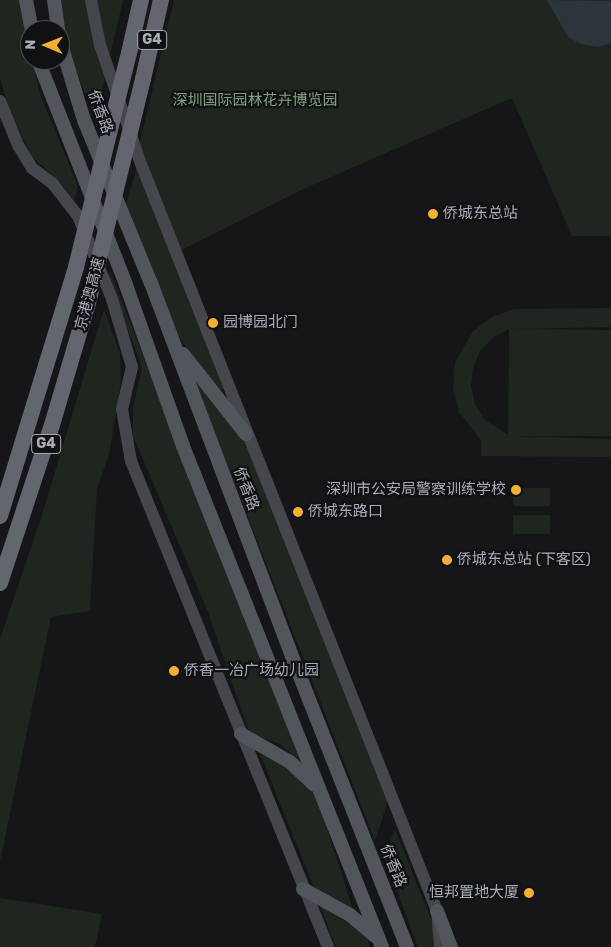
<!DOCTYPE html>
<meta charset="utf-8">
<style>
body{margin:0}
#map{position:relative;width:611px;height:947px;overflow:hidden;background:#161618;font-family:Rubik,"Noto Sans SC",sans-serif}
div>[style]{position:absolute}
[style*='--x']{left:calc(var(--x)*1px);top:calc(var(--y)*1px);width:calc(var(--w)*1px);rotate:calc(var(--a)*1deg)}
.green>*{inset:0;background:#1e261f}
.water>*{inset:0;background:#2c353c}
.secondary>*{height:12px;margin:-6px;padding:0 6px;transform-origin:6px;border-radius:6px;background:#45474d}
.primary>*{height:14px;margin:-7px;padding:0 7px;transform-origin:7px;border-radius:7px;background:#53555c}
.motorway>*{height:16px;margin:-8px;padding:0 8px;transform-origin:8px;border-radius:8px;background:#63666e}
.motorway-bridge>*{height:16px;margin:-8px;padding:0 8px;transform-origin:8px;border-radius:8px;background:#63666e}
.dots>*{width:14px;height:14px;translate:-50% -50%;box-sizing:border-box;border:2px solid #111113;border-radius:50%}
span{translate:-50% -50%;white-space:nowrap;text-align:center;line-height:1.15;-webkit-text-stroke:4.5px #111113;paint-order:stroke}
.shield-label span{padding:1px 4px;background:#111113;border:1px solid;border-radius:4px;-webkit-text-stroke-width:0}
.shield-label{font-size:14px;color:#a8adb8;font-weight:700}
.park-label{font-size:15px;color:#7fa381}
.street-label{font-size:15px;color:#a8adb8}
.poi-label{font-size:15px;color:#a8adb8}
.left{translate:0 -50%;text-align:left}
.right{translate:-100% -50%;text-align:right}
.north{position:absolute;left:20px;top:20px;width:50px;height:50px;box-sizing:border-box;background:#111113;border:1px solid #4d4f55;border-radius:50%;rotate:271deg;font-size:14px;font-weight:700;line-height:20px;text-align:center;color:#a8adb8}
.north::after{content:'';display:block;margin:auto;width:18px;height:22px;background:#f2b134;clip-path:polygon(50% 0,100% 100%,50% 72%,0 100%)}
</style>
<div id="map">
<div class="green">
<div style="clip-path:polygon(0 0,19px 0,40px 94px,78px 186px,74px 201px,63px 185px,31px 156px,9px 109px,0 78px)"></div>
<div style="clip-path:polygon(60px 0,88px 0,106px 73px,95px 119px,66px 45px)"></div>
<div style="clip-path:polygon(97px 0,123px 0,110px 56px,104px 39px)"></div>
<div style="clip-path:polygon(174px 0,611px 0,611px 236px,572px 236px,512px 98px,299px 191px,177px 252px,139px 146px)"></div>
<div style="clip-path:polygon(138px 162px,223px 388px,220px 391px,179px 337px,126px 206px)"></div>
<div style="clip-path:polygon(110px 271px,303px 764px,280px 744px,249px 732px,208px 612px,133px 436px,133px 407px,142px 368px,108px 277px)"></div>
<div style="clip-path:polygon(evenodd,611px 308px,611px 327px,512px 329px,611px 330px,611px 436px,511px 436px,611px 439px,611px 457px,481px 456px,481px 440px,459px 412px,453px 388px,455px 363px,473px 331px,492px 317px,515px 309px,611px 308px,509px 329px,508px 435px,485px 420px,475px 404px,471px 386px,473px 368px,480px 351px,493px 338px,509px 329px)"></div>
<div style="clip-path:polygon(104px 309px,120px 354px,121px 382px,109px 455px,97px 488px,90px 611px,51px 617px,0 861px,0 639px,42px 515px)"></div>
<div style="clip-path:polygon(193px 377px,247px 438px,388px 801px,375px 841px)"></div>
<div style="clip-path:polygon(513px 488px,550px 488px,550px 506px,513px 506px)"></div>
<div style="clip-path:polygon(513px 515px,550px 515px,550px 534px,513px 534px)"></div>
<div style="clip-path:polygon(260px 754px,288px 767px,316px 795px,354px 912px,316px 892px)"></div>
<div style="clip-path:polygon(395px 829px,434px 927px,433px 947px,418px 947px,384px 856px)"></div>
<div style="clip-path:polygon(0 898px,102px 914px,95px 947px,0 947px)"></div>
<div style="clip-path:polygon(320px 906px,366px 934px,370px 947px,336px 947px)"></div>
</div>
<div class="water">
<div style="clip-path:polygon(547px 0,611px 1px,611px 43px,598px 47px,581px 44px,568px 37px)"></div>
</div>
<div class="secondary">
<div style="--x:91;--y:0;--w:46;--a:78.7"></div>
<div style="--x:100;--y:45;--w:126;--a:71"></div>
<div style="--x:141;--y:164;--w:804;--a:68.38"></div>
<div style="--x:437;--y:911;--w:36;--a:85"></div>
<div style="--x:0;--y:101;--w:48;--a:67.8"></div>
<div style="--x:18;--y:145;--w:27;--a:59"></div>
<div style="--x:32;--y:168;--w:26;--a:37"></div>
<div style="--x:53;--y:184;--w:41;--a:52"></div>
<div style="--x:78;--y:216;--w:90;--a:67.7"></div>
<div style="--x:112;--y:299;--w:71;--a:73.6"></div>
<div style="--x:132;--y:367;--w:43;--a:103.4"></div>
<div style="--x:122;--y:409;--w:53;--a:80.2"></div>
<div style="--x:131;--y:461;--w:524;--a:67.93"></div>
</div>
<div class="primary">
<div style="--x:26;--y:0;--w:31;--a:79"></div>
<div style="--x:54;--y:0;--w:30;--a:82"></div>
<div style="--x:60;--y:41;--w:83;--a:73.1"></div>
<div style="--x:84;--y:120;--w:176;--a:67.7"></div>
<div style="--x:151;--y:283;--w:407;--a:69.3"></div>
<div style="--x:295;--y:664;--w:304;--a:68.4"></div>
<div style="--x:38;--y:60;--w:242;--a:68.6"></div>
<div style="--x:126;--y:285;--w:171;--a:70.5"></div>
<div style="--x:183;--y:446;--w:539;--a:68.34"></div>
<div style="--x:183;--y:354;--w:102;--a:51.8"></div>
<div style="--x:241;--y:734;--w:56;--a:29.7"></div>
<div style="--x:290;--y:762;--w:33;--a:43"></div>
<div style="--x:303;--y:889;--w:54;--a:29"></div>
<div style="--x:350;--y:915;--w:33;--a:40"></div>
<div style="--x:437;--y:911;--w:39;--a:69"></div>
</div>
<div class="motorway">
<div style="--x:131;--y:44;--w:45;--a:-77.2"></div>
<div style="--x:143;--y:79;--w:81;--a:-77.2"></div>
<div style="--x:0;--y:516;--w:260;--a:-73"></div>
<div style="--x:0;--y:583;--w:166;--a:-71.8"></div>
<div style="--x:52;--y:425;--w:127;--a:-73.6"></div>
</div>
<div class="motorway-bridge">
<div style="--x:76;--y:267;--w:230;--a:-76.1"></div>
<div style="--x:88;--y:303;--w:231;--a:-76.2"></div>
</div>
<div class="dots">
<div style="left:433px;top:214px;background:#f2b134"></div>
<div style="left:213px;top:323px;background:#f2b134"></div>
<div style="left:516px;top:490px;background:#f2b134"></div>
<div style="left:298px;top:512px;background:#f2b134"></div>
<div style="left:447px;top:560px;background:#f2b134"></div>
<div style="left:174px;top:671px;background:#f2b134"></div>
<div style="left:529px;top:893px;background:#f2b134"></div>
</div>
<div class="shield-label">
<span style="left:152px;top:40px">G4</span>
<span style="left:46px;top:444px">G4</span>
</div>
<div class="park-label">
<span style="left:255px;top:101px">深圳国际园林花卉博览园</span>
</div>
<div class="street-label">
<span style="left:100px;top:112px;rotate:70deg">侨香路</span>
<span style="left:90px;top:294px;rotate:-75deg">京港澳高速</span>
<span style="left:246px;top:489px;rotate:69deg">侨香路</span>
<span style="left:393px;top:866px;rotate:68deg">侨香路</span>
</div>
<div class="poi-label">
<span class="left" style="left:443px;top:214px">侨城东总站</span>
<span class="left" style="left:223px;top:323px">园博园北门</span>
<span class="right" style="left:506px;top:490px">深圳市公安局警察训练学校</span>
<span class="left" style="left:308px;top:512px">侨城东路口</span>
<span class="left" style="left:457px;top:560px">侨城东总站 (下客区)</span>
<span class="left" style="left:184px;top:671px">侨香一冶广场幼儿园</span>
<span class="right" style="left:519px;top:893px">恒邦置地大厦</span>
</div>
<div class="north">N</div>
</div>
